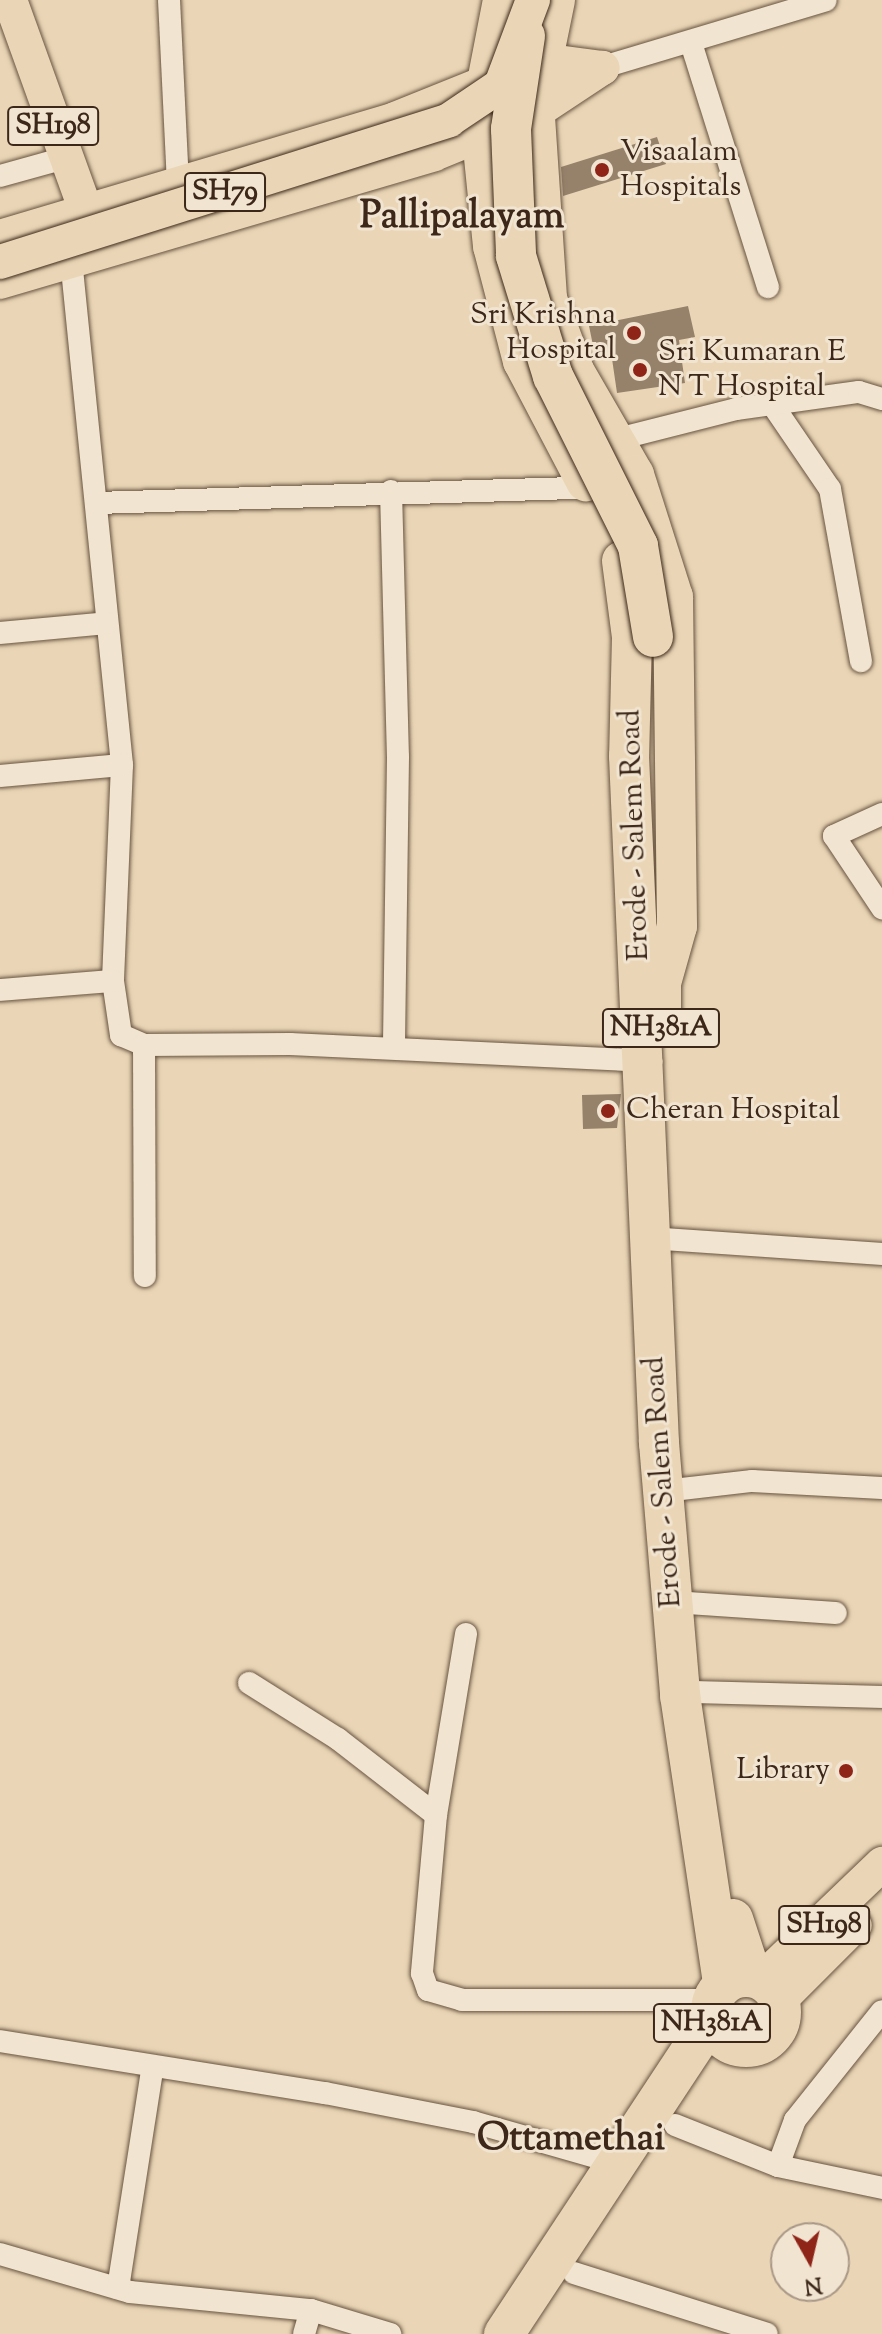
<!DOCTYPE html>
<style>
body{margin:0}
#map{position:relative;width:882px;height:2334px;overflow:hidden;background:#ead6b6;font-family:"Sorts Mill Goudy",serif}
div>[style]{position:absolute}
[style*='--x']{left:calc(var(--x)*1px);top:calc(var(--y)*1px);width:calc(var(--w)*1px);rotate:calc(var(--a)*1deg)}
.building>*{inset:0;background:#96826b}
.roads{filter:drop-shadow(0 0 2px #685340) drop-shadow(0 0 2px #685340)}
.street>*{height:22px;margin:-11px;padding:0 11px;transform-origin:11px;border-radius:11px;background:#f1e4d0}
.primary>*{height:34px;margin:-17px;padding:0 17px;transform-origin:17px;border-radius:17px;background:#ead6b6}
.highway>*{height:40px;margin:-20px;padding:0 20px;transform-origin:20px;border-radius:20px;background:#ead6b6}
.highway>.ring{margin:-20px;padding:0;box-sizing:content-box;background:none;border:40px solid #ead6b6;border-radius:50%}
.bridges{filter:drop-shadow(0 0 2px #3c2719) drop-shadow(0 0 2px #3c2719)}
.primary-bridge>*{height:34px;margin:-17px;padding:0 17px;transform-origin:17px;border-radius:17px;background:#ead6b6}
.highway-bridge>*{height:40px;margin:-20px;padding:0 20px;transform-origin:20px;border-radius:20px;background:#ead6b6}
.dots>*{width:22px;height:22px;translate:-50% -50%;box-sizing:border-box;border:4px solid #f1e4d0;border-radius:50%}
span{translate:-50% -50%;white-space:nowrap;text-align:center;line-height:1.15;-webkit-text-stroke:6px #f1e4d0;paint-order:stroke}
.shield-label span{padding:2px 6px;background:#f1e4d0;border:2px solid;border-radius:6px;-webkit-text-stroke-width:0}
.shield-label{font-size:28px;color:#3c2719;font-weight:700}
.poi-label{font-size:30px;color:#3c2719}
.left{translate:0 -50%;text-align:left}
.right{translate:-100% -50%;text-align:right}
.street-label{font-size:30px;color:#3c2719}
.district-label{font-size:38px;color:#3c2719;font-weight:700}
.north{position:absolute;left:770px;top:2222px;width:80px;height:80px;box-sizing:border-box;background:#f1e4d0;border:2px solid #a99887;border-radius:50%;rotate:172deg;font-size:22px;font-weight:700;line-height:32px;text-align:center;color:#3c2719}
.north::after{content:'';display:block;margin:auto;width:28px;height:36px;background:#8f2418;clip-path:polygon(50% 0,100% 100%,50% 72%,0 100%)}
</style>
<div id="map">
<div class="building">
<div style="clip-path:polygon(657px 137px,666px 164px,563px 196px,561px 167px)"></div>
<div style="clip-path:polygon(688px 306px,695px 337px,679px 340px,685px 383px,617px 393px,611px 352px,595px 355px,589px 326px)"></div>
<div style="clip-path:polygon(621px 1094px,617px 1128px,583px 1129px,582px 1095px)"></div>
</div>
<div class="roads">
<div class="street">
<div style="--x:169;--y:0;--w:183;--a:87.2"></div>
<div style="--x:691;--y:43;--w:256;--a:72.5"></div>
<div style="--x:590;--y:71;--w:246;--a:-16.7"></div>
<div style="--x:0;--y:176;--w:67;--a:-15.5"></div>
<div style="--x:71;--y:259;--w:509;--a:84.24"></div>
<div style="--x:122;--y:765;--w:216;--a:92.4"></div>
<div style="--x:113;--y:981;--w:55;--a:81.6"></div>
<div style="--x:121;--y:1035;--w:25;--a:23"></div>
<div style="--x:144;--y:1045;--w:146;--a:-0.4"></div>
<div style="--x:290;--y:1044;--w:362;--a:2.7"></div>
<div style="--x:774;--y:407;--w:99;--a:55.7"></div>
<div style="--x:830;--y:489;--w:175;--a:79.8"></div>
<div style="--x:606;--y:442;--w:134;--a:-14.2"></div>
<div style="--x:736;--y:409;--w:124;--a:-7.9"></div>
<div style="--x:859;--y:392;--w:24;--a:17"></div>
<div style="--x:391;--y:491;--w:266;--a:88.5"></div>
<div style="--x:398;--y:757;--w:290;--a:90.8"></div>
<div style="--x:96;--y:503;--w:498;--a:-1.8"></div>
<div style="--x:0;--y:633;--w:107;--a:-5.3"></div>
<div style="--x:0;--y:776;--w:122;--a:-5.2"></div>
<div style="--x:882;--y:814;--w:53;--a:155.4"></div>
<div style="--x:834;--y:836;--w:87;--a:56.3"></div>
<div style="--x:0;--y:990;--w:113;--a:-4.6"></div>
<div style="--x:144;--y:1045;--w:231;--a:89.8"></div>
<div style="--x:649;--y:1238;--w:234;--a:3.9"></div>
<div style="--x:664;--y:1491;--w:89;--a:-6.5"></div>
<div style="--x:752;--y:1481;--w:130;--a:3.1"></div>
<div style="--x:688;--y:1603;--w:148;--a:3.9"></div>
<div style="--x:466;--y:1634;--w:183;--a:99.4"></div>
<div style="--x:436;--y:1815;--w:159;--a:95.1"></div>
<div style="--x:422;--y:1973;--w:18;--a:71"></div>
<div style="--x:428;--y:1990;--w:35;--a:16"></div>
<div style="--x:462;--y:2000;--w:250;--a:0"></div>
<div style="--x:249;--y:1683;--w:105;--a:32.2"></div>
<div style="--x:338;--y:1739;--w:124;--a:37.8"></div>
<div style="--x:695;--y:1692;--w:187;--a:1.5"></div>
<div style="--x:0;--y:2041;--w:329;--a:9.1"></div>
<div style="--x:325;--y:2093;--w:151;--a:11.1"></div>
<div style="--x:473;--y:2122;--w:150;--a:15.9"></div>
<div style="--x:675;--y:2125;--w:111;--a:21.7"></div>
<div style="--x:778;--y:2166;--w:106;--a:11.9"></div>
<div style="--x:778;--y:2166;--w:49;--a:-69.7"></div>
<div style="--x:795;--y:2120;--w:139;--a:-51.4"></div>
<div style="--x:0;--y:2254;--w:135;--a:16.3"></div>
<div style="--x:130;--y:2292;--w:182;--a:5.7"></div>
<div style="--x:311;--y:2310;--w:83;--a:16.9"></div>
<div style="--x:574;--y:2273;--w:202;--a:17.5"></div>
<div style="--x:118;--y:2288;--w:221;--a:-81.1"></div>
<div style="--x:304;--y:2334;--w:25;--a:-74"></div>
</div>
<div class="primary">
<div style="--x:10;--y:0;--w:245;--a:70.2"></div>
<div style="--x:0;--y:237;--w:412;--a:-16.6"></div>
<div style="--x:395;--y:119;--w:158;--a:-21.9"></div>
<div style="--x:542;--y:60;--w:61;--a:7.6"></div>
<div style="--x:0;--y:282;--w:452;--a:-16.4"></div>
<div style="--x:434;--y:154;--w:108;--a:-22.3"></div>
<div style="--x:534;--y:113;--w:82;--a:-33.5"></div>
<div style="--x:761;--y:1980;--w:168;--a:-43.8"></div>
<div style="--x:779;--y:2001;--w:107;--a:-45"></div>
</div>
<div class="highway">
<div style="--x:503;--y:0;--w:120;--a:101"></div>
<div style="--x:480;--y:118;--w:129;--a:84.2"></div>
<div style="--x:493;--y:246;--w:119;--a:75.4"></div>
<div style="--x:523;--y:361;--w:136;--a:62.3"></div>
<div style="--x:555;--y:0;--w:104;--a:101.6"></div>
<div style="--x:534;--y:102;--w:197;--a:86.2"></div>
<div style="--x:547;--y:299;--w:77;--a:69.4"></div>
<div style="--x:574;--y:371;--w:120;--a:60"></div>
<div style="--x:634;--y:475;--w:128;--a:72.3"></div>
<div style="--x:673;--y:597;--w:329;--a:89.3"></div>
<div style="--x:677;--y:926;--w:59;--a:105.7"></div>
<div style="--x:661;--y:983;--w:28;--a:90"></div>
<div style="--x:622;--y:561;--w:77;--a:82.5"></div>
<div style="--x:632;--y:637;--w:119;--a:91.4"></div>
<div style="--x:629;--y:756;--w:688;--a:87.5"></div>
<div style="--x:659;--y:1443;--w:253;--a:85.2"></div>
<div style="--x:680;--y:1695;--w:292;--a:81.5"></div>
<div style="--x:733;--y:1919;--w:61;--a:71.9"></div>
<div class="ring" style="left:711px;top:1977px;width:30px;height:30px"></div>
<div style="--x:504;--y:2334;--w:376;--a:-56.6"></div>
</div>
</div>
<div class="bridges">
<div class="primary-bridge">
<div style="--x:0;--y:262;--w:471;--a:-17.5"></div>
<div style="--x:449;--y:120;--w:63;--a:-33.9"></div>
<div style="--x:501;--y:85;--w:91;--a:-69.4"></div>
</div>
<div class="highway-bridge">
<div style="--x:525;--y:36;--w:94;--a:98.6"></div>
<div style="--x:511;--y:129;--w:127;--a:87.7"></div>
<div style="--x:516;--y:256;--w:126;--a:72.9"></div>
<div style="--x:553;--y:376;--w:190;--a:63.4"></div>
<div style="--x:638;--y:546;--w:92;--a:80.6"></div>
</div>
</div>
<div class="dots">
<div style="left:602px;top:170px;background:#8f2418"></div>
<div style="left:634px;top:333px;background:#8f2418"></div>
<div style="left:640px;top:370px;background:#8f2418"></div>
<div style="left:608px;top:1111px;background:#8f2418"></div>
<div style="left:846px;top:1771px;background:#8f2418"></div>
</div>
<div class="shield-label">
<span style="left:53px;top:126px">SH198</span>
<span style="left:225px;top:192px">SH79</span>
<span style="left:661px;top:1028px">NH381A</span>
<span style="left:824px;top:1925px">SH198</span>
<span style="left:712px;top:2023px">NH381A</span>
</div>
<div class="poi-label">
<span class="left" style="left:620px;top:170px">Visaalam<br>Hospitals</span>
<span class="right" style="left:616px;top:333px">Sri Krishna<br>Hospital</span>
<span class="left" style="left:658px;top:370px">Sri Kumaran E<br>N T Hospital</span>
<span class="left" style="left:626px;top:1111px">Cheran Hospital</span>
<span class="right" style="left:830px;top:1771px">Library</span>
</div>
<div class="street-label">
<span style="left:636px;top:835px;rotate:-92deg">Erode - Salem Road</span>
<span style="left:664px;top:1482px;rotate:-94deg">Erode - Salem Road</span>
</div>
<div class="district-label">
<span style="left:462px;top:219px">Pallipalayam</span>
<span style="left:571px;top:2141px">Ottamethai</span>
</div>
<div class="north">N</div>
</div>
